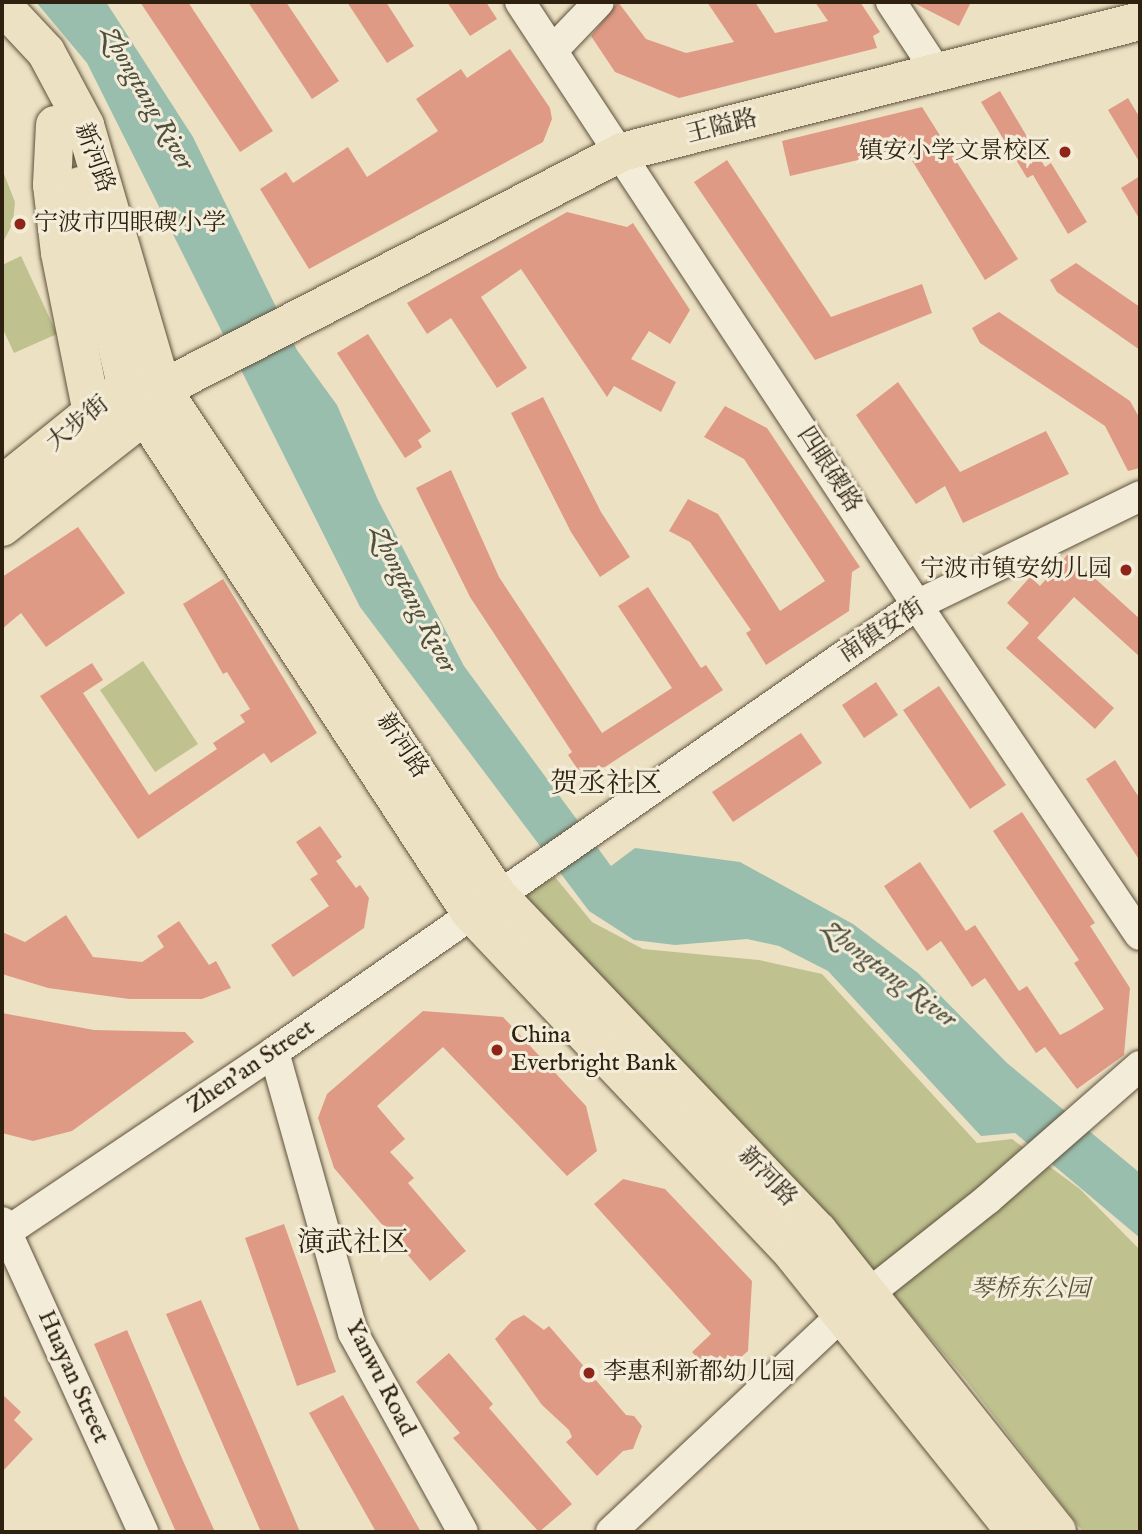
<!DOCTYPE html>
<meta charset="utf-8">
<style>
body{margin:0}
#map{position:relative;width:1142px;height:1534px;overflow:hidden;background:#ede1c3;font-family:"IM FELL English","Noto Serif SC",serif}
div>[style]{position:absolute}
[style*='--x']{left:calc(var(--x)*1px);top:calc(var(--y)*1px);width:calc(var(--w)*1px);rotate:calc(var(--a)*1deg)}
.green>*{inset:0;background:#bfc18f}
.water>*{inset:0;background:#9abeae}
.building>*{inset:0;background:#df9a85}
.roads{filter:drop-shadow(0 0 2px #5e513d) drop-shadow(0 0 2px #5e513d)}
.minor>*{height:30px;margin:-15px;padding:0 15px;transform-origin:15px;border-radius:15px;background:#f3ecd8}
.major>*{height:38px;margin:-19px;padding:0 19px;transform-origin:19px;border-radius:19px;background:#ede1c3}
.dots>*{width:19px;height:19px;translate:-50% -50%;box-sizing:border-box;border:4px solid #f3ecd8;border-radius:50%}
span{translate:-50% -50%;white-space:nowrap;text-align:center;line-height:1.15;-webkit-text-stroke:6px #f3ecd8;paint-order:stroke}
.street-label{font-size:24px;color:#2e2110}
.poi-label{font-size:24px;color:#2e2110}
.right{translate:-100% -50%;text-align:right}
.left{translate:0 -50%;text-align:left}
.park-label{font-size:24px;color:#5a5136;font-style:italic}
.water-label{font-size:26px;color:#4e503f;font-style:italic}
.quarter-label{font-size:28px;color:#2e2110}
.frame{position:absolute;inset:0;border:4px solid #2e2110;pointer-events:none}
</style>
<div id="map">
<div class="green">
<div style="clip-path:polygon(2px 169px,15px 202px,13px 223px,2px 244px)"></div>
<div style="clip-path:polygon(21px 256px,57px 334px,14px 353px,2px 327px,2px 265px)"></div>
<div style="clip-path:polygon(143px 661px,198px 744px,155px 772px,100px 690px)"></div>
<div style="clip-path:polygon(555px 877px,592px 922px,643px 949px,759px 960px,822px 974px,977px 1143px,1012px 1139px,1080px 1189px,1140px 1250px,1140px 1532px,1083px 1532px,966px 1380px,829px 1219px,517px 898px)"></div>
</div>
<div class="water">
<div style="clip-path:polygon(36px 2px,106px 2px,193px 137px,297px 350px,337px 405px,378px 500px,464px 666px,611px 866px,635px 848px,740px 862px,853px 924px,918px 973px,1007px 1063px,1140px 1173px,1140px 1238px,1015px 1133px,981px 1136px,828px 971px,779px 946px,747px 939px,675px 945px,634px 940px,589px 911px,360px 607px,87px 63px)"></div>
</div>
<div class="building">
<div style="clip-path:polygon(140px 2px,188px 2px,273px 131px,240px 152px)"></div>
<div style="clip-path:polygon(248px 2px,286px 2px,339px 81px,312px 99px)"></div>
<div style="clip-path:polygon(347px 2px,386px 2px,414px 46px,387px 63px)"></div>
<div style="clip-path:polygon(447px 2px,486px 2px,497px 19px,470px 36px)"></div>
<div style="clip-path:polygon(618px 2px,646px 39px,686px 53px,734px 42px,707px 2px,755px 2px,775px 33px,828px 21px,815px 2px,860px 2px,880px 32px,873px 36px,877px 48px,679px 98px,615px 72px,591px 36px)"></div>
<div style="clip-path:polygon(912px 2px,971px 2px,959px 26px)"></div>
<div style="clip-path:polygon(510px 49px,550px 108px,552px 119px,543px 142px,309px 269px,260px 189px,286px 172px,293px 183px,348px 147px,367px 177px,438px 131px,416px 99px,461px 69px,467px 78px)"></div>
<div style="clip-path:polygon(1000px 91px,1045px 167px,1051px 163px,1087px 222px,1068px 234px,1033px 175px,1027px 178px,981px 102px)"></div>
<div style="clip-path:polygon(1128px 98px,1140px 118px,1140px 163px,1108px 110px)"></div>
<div style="clip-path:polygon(922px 107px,1018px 259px,985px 280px,905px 149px,790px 176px,782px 141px)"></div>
<div style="clip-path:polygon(727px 160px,831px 317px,922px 284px,932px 313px,815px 360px,694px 182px)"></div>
<div style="clip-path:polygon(1140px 176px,1140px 220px,1121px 188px)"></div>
<div style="clip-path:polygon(567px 212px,627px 227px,633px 223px,690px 310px,670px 344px,649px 331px,631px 359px,676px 382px,661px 412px,614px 386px,607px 397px,521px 269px,481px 297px,527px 368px,497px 388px,451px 318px,427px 334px,407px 303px)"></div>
<div style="clip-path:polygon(1076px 263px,1140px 307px,1140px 350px,1057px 292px,1050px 280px)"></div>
<div style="clip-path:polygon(999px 312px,1130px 401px,1140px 419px,1140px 468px,1128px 471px,1105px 426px,980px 343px,972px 328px)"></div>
<div style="clip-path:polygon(368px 334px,431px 431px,418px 440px,422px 447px,405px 458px,337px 353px)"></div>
<div style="clip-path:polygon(898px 382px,960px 472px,1046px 431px,1069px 474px,963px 523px,945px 486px,916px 504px,856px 415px)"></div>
<div style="clip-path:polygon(543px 397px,601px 512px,630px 557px,600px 577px,571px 532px,511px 413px)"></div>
<div style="clip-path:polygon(725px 406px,767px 428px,860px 567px,852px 572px,849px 611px,766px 665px,746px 633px,751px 630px,690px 542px,669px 531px,688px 499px,718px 514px,780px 611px,825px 581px,744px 459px,704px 437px)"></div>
<div style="clip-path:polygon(451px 470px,499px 577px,602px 733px,672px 688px,618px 606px,648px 587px,701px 668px,706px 665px,723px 690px,585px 780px,568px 755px,572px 752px,470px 597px,416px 488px)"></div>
<div style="clip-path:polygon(78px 527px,125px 593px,46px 647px,21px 613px,2px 629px,2px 577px)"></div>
<div style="clip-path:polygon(1068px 554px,1140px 619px,1140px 657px,1074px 597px,1037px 638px,1114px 708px,1095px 729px,1006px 648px,1029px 623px,1007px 603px,1030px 577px,1040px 586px)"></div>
<div style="clip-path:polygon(223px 579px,317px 733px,271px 763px,264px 753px,138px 839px,40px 696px,92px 663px,103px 680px,83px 693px,149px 795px,217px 749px,213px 743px,245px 722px,240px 715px,250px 709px,227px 672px,223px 674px,183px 604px)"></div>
<div style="clip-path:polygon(876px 682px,898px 715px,864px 738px,842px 705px)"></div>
<div style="clip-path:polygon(939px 686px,1006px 785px,970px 809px,903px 710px)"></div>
<div style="clip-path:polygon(801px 733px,822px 763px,733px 822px,712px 792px)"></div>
<div style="clip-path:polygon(1115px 760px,1140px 799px,1140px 861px,1086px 779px)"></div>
<div style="clip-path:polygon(1022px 812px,1095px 923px,1090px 926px,1130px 988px,1124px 1055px,1077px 1089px,1045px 1047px,1036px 1053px,985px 978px,972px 987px,941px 941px,927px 951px,884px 886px,920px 862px,966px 931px,975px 925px,1019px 991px,1027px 986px,1060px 1035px,1072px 1029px,1104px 1009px,1074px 963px,1079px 960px,993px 831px)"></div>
<div style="clip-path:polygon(320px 826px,342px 857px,336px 861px,356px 888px,360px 885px,369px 898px,364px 928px,293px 977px,271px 945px,329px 906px,310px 879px,318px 874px,296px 842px)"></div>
<div style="clip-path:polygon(66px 915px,93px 957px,142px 962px,164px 947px,157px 936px,179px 921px,209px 965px,216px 961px,231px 988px,202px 999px,129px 999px,48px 988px,2px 974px,2px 932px,25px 942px)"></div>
<div style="clip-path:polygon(423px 1011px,503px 1017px,586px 1106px,597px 1151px,567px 1176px,443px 1047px,377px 1106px,405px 1139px,390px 1152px,414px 1178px,408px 1183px,466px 1251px,430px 1281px,334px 1168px,318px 1118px,327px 1094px)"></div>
<div style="clip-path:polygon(2px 1013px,94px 1030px,185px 1032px,194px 1042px,72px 1131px,33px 1141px,2px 1133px)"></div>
<div style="clip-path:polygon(623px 1179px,665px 1189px,752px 1281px,748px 1351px,716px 1379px,692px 1352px,711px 1334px,594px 1204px)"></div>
<div style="clip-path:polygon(284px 1224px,336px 1372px,297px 1386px,245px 1238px)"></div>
<div style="clip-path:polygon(201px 1300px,257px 1430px,300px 1532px,261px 1532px,166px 1314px)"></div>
<div style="clip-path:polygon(524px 1315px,544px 1330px,549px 1326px,626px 1415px,634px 1416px,642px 1426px,633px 1449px,623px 1451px,597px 1476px,566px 1442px,572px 1437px,569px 1430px,542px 1405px,495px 1339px,512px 1321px)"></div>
<div style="clip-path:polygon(127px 1330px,184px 1463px,215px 1532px,176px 1532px,144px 1460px,94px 1344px)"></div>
<div style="clip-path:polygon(449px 1353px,493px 1404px,489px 1408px,572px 1504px,539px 1532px,453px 1438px,460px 1433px,416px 1382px)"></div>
<div style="clip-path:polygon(2px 1394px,21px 1412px,14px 1420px,33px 1439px,2px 1472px)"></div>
<div style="clip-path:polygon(343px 1395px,421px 1532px,376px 1532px,309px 1413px)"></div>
</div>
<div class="roads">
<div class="minor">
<div style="--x:520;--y:2;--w:722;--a:56.64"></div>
<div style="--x:917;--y:605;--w:398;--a:56"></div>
<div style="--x:891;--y:2;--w:84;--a:56.7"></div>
<div style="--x:553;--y:50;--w:66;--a:-46.2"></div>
<div style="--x:274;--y:1052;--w:292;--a:74.3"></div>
<div style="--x:353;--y:1333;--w:227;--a:61.1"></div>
<div style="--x:2;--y:1222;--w:341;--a:65.5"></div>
<div style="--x:2;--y:1235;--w:328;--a:-33.9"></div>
<div style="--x:274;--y:1052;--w:783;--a:-34.81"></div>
<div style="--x:917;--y:605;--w:248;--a:-26"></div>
<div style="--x:611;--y:1532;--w:318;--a:-43.2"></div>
<div style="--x:843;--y:1314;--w:185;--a:-38.4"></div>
<div style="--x:988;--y:1199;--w:202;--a:-41.2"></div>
</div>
<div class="major">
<div style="--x:2;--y:5;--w:64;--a:46.9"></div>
<div style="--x:46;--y:52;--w:83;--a:61.9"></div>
<div style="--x:85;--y:125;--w:275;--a:73.7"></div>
<div style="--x:162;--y:389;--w:606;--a:56.44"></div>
<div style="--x:497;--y:894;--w:465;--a:46.4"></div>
<div style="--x:818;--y:1231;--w:384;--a:51.5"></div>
<div style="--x:55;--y:125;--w:60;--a:92.9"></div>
<div style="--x:52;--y:185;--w:68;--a:83.3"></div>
<div style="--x:60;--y:253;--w:163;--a:78.7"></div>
<div style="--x:80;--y:186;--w:205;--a:77"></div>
<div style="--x:126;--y:386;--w:628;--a:56.82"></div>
<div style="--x:470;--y:912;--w:470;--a:46.6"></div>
<div style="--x:793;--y:1254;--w:356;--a:51.3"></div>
<div style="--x:2;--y:485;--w:140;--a:-38.9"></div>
<div style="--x:2;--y:527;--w:182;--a:-38.1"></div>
<div style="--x:145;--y:415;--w:31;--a:-57"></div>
<div style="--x:162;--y:389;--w:517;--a:-27.26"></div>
<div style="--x:622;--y:152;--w:534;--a:-14.19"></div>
</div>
</div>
<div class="dots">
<div style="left:1065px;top:152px;background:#8f2418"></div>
<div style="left:20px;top:224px;background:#8f2418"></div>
<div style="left:1126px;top:570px;background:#8f2418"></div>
<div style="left:497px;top:1050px;background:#8f2418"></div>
<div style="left:589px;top:1373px;background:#8f2418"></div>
</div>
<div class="street-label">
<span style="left:722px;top:127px;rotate:-14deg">王隘路</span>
<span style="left:94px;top:158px;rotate:70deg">新河路</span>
<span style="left:78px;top:424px;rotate:-39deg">大步街</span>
<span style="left:829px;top:470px;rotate:57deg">四眼碶路</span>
<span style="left:882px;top:631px;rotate:-33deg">南镇安街</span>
<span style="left:402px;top:746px;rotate:56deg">新河路</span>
<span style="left:251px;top:1067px;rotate:-34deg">Zhen'an Street</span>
<span style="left:767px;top:1177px;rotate:46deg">新河路</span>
<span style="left:73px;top:1377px;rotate:66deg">Huayan Street</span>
<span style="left:380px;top:1378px;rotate:63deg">Yanwu Road</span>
</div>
<div class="poi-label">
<span class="right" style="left:1051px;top:152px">镇安小学文景校区</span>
<span class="left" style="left:34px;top:224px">宁波市四眼碶小学</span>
<span class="right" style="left:1112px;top:570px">宁波市镇安幼儿园</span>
<span class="left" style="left:511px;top:1050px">China<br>Everbright Bank</span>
<span class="left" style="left:603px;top:1373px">李惠利新都幼儿园</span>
</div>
<div class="park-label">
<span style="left:1030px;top:1290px">琴桥东公园</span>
</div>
<div class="water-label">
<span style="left:147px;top:98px;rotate:60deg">Zhongtang River</span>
<span style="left:413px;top:599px;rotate:63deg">Zhongtang River</span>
<span style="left:889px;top:974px;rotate:37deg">Zhongtang River</span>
</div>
<div class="quarter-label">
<span style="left:606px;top:785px">贺丞社区</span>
<span style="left:353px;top:1244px">演武社区</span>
</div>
<div class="frame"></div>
</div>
